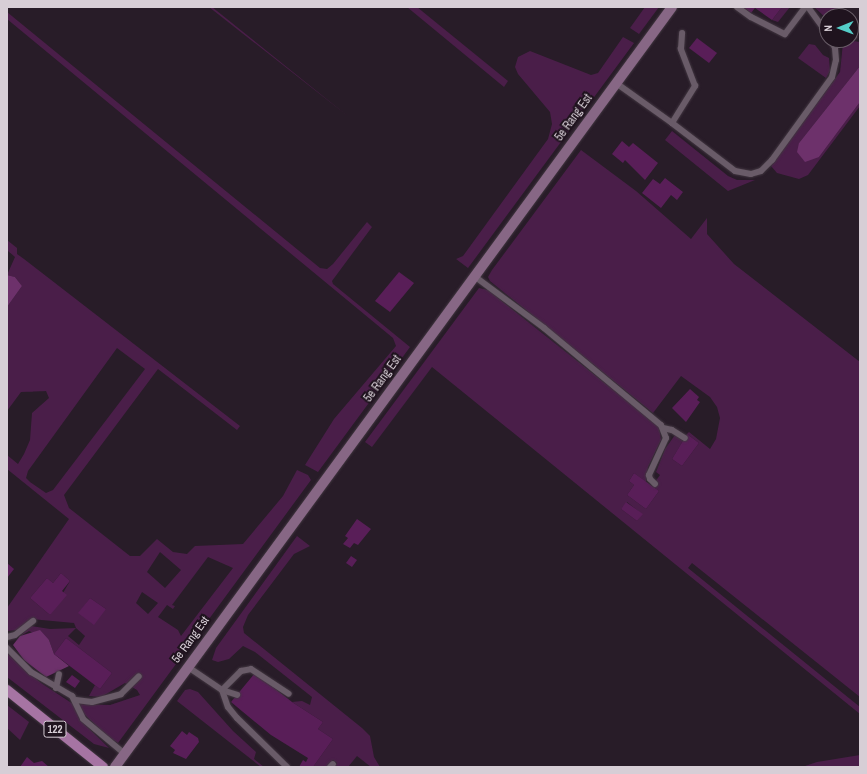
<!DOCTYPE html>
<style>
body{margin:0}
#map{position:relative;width:867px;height:774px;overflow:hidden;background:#281c28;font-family:"Archivo Narrow",sans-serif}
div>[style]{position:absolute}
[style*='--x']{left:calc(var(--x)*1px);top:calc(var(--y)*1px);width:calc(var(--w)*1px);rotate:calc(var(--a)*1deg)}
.green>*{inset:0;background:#4a1e49}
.forest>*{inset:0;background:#6d316b}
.building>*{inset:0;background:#591e58}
.roads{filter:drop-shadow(0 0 1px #413640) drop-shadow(0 0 1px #413640)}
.lane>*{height:6px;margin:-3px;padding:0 3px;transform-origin:3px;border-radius:3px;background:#695b68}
.secondary>*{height:10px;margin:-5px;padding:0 5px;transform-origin:5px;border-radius:5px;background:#876785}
.primary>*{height:10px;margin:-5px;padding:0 5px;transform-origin:5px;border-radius:5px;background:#a674a3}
span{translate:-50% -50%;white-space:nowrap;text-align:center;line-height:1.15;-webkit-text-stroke:4px #1f131e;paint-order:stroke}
.shield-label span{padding:1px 3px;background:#1f131e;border:1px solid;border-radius:3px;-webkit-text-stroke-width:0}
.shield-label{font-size:11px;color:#d7ced6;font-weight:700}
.street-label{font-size:12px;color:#d7ced6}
.frame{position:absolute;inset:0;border:8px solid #d7ced6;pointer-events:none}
.north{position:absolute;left:819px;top:8px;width:40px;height:40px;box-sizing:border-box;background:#1f131e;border:1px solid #695e68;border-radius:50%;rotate:269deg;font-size:11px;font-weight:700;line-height:16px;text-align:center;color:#d7ced6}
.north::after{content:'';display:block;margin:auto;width:14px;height:18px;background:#54cdc8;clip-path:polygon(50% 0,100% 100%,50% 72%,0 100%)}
</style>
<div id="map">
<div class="green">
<div style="clip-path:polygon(209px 7px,212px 7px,349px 117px)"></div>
<div style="clip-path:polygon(407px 7px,417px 7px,508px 81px,504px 87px)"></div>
<div style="clip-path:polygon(645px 7px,659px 7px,639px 34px,630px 28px)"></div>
<div style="clip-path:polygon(782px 7px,790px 7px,778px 22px,772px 20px)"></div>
<div style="clip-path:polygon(814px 7px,837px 7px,848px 16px,836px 13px,827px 16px,827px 19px)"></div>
<div style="clip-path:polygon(7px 12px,320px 268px,327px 269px,333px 264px,367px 222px,372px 227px,332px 281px,333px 284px,410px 347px,318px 472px,305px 465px,334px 419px,396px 346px,393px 338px,7px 19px)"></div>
<div style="clip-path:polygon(623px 37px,634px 43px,468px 268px,456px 259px,463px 256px,548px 139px,552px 124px,550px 112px,518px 74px,515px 67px,518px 57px,530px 51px,591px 75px,598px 73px)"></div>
<div style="clip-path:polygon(846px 40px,860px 42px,860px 66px,799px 143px,819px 157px,860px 102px,860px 106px,808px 175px,799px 179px,777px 173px,771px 166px,840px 72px,843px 43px)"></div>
<div style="clip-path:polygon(809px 44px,815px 45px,823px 55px,829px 58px,830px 71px,826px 78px,798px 58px)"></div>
<div style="clip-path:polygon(672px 131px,728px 176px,737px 180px,755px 180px,728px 191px,665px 140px)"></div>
<div style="clip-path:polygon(evenodd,581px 150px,636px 191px,691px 239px,707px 218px,707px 234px,734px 264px,860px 362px,860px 697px,692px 563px,688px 568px,860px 707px,860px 714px,432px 367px,372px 447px,365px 442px,479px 288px,488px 290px,659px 426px,661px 440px,648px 467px,646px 482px,634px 473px,629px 481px,634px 485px,627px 495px,646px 509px,659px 491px,652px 486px,660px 475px,656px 472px,665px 449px,675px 435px,683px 441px,672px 459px,682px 466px,699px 443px,687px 434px,689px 432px,710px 449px,716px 439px,720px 418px,717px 407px,710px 397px,681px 376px,653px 413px,490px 281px,488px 277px,492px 270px,581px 150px,627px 502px,642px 514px,637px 521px,621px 509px,627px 502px)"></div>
<div style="clip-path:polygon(evenodd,7px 240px,17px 248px,17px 254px,24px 259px,240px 426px,237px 430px,158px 369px,64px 495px,69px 508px,130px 556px,140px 556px,157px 539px,173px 552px,187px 554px,195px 546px,243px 544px,283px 496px,297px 470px,308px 475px,311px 480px,118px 743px,108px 737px,84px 714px,79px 719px,109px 748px,94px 744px,7px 677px,7px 653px,41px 683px,73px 704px,110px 705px,140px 695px,137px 690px,125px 683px,101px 697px,89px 696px,95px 685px,100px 689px,112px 673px,66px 638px,54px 654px,49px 640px,29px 631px,20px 636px,31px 626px,50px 629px,76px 628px,74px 623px,31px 619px,17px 630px,7px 631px,7px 608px,69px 519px,7px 469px,7px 455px,18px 464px,24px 454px,30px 440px,32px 413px,49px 398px,46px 391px,21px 392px,7px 411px,7px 307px,22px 286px,15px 277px,7px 275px,15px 257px,7px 250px,7px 240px,117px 348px,145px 369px,53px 490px,46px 493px,30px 482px,26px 478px,28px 471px,117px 348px,7px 240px,160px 552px,181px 570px,165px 588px,147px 572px,160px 552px,7px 240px,208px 557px,233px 568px,181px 636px,178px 630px,158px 617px,167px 605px,173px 609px,175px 606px,172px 605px,208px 557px,7px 240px,61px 573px,70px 581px,50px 615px,30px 598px,47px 578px,53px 583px,61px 573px,7px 240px,142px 592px,158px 603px,148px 614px,136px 603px,142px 592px,7px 240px,90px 598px,106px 609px,79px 613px,90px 598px,7px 240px,76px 628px,85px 636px,79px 645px,68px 636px,76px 628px)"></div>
<div style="clip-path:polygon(297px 536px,310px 546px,294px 554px,248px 615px,243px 627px,244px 633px,362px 728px,370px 736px,374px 757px,380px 767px,371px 767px,357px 756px,348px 767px,333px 767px,337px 763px,333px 760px,327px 767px,313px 767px,333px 739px,318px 729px,323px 722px,292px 702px,302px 701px,310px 705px,312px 697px,255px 652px,243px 646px,229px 659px,218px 662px,212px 660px,216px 648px)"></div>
<div style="clip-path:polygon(190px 689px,198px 692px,233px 731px,256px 752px,254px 759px,264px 767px,261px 767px,177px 701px,185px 690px)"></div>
<div style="clip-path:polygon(7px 705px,29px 722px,20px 740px,7px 728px)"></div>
<div style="clip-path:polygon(860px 755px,860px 767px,802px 767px,817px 762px)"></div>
</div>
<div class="forest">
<div style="clip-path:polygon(860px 66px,860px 102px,819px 157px,805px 162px,797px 152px,799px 143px)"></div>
<div style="clip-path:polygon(7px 275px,15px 277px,22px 286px,7px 307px)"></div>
<div style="clip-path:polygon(40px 630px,49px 640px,54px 654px,69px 666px,46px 677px,24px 660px,13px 645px,20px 636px)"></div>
</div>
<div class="building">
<div style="clip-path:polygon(743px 7px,782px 7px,772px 20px,755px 8px,751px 13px)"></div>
<div style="clip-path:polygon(697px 38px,717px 53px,709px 63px,689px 48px)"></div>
<div style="clip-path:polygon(622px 141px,629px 147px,633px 143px,658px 163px,645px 180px,625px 160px,623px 163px,612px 154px)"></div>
<div style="clip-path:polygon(665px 178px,683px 192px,677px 200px,671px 195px,661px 208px,642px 193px,653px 179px,660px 184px)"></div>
<div style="clip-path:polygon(399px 272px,414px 283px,390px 312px,375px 301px)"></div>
<div style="clip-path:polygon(690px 389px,699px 397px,697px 400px,700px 402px,686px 422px,672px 408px)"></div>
<div style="clip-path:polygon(687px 434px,699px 443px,682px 466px,672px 459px)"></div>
<div style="clip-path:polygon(634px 473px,659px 491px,646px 509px,627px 495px,634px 485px,629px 481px)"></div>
<div style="clip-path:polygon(626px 502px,643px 514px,637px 521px,621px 509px)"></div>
<div style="clip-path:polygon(357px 519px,371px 529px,358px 545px,354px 543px,350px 548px,343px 544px,348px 538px,345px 536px)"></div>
<div style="clip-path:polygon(351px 556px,357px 560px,352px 567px,346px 563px)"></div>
<div style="clip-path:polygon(7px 563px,14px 569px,7px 578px)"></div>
<div style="clip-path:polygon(61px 573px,70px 581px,62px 591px,67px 595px,50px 615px,30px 598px,47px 578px,53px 583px)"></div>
<div style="clip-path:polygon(90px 598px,106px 609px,94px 625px,78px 613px)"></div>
<div style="clip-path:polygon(66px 638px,112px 673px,100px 689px,54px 654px)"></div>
<div style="clip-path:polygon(255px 673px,292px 702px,323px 722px,318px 729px,333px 739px,313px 767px,299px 767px,303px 760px,306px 762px,308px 758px,271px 735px,231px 702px)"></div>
<div style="clip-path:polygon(72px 675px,80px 681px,75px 688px,66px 682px)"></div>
<div style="clip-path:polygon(182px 731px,187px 735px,189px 732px,198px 738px,199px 742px,186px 759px,173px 753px,175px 750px,170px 746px)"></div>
<div style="clip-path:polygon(27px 757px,34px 763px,42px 761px,49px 767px,20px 767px)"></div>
</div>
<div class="roads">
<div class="lane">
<div style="--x:737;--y:7;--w:17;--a:36"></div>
<div style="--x:751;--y:17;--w:38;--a:27"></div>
<div style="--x:785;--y:34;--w:34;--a:-53"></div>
<div style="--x:808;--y:7;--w:32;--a:54"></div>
<div style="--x:851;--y:36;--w:3;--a:0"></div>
<div style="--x:616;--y:83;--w:69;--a:35.5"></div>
<div style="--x:672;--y:123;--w:44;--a:-58.1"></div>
<div style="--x:695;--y:86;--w:40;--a:-111"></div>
<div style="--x:681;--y:49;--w:16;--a:-86"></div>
<div style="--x:672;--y:123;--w:79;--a:37.3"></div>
<div style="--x:735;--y:171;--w:16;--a:11"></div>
<div style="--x:751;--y:174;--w:10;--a:-17"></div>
<div style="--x:761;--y:171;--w:16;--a:-45"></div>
<div style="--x:772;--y:160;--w:102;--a:-54.1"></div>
<div style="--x:832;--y:77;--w:17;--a:-77"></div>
<div style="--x:836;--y:60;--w:12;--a:-95"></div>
<div style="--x:835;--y:48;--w:9;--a:-117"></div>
<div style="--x:474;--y:276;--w:87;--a:36.6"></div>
<div style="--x:544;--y:328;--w:152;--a:39.7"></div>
<div style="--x:661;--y:425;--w:14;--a:69"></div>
<div style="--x:666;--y:438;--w:41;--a:114.7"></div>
<div style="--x:649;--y:475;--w:4;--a:76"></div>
<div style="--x:650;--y:479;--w:7;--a:45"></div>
<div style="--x:663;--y:428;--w:9;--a:13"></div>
<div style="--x:672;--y:430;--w:15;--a:32"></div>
<div style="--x:7;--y:637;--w:8;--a:-14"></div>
<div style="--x:15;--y:635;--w:23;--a:-38"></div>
<div style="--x:7;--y:648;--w:34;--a:45"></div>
<div style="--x:31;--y:672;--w:48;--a:30.3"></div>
<div style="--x:72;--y:696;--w:25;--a:64"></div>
<div style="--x:83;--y:719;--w:55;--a:39.8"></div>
<div style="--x:188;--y:667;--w:41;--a:34.1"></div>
<div style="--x:222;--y:690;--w:16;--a:18"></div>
<div style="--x:56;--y:688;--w:14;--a:-78"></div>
<div style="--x:222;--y:690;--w:18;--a:71"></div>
<div style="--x:228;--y:707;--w:14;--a:51"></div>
<div style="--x:237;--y:718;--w:70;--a:44.4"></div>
<div style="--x:222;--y:690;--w:27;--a:-45"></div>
<div style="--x:241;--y:671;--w:10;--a:-11"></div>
<div style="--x:251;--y:669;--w:45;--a:33.3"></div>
<div style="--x:76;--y:700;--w:16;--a:7"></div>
<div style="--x:92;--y:702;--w:30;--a:-15"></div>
<div style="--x:121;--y:694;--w:25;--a:-45"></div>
<div style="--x:330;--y:767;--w:4;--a:-45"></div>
</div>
<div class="secondary">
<div style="--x:115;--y:767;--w:942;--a:-53.76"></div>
</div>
<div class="primary">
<div style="--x:7;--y:690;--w:123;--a:38.7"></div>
</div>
</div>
<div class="shield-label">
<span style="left:55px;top:729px">122</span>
</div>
<div class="street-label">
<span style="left:574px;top:118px;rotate:-54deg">5e Rang Est</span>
<span style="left:383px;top:379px;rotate:-54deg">5e Rang Est</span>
<span style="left:191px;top:640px;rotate:-54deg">5e Rang Est</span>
</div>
<div class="frame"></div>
<div class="north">N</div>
</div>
